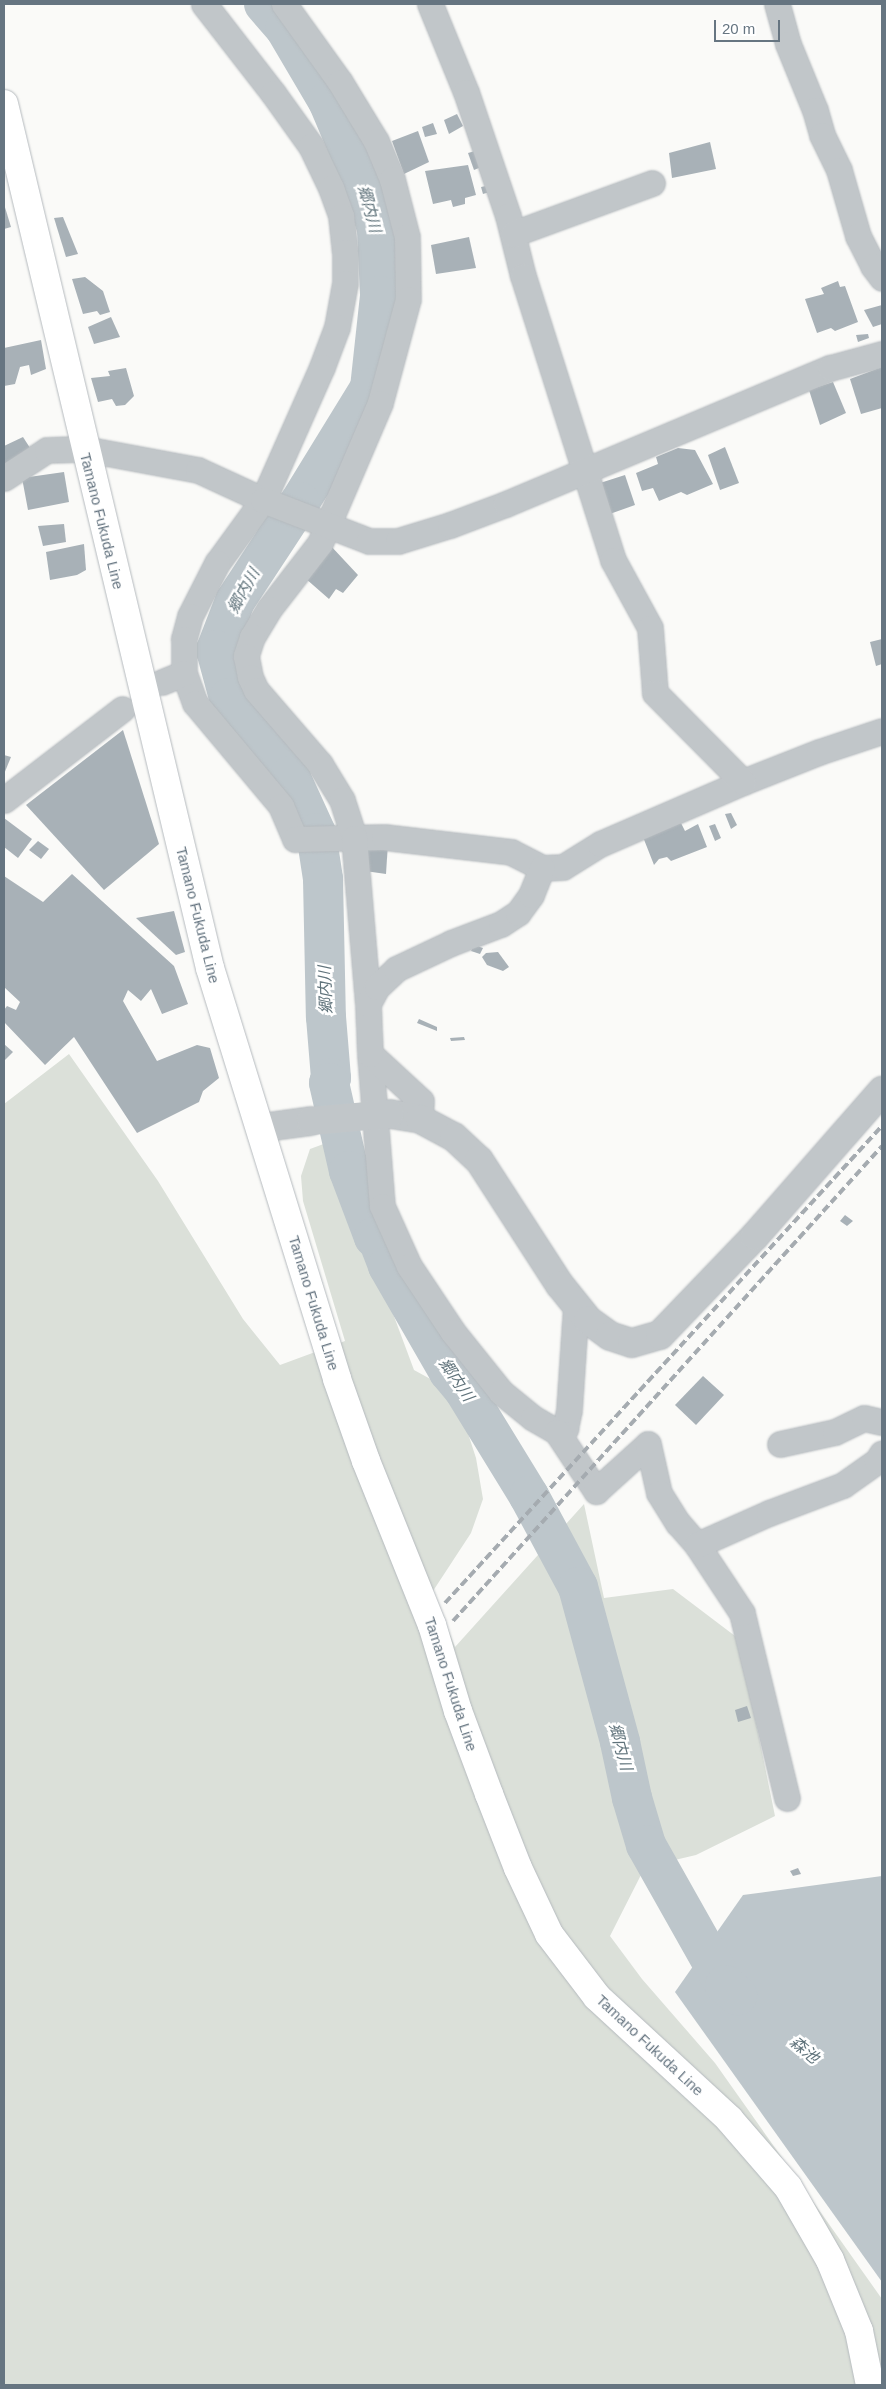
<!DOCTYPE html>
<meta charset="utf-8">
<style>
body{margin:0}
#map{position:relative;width:886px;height:2389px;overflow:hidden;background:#fafaf8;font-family:Arial,"Noto Sans JP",sans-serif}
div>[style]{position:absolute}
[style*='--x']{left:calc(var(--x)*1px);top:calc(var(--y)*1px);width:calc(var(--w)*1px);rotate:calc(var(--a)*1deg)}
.green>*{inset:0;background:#dbe0d9}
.water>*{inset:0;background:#bdc6cb}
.river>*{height:40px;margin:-20px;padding:0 20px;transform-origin:20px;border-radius:20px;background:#bdc6cb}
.building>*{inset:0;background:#a8b1b7}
.roads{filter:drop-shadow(0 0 1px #b5babe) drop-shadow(0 0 1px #b5babe)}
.minor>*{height:25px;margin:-12.5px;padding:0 12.5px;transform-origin:12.5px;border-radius:12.5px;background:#c1c6c9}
.tertiary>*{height:28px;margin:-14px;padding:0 14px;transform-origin:14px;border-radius:14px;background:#c1c6c9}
.primary>*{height:28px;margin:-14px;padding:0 14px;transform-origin:14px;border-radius:14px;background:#fff}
.rail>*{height:4px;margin-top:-2px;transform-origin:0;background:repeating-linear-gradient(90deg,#a5abb0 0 8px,transparent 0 12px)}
.tertiary-bridge>*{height:28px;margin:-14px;padding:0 14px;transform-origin:14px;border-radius:14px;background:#c1c6c9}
span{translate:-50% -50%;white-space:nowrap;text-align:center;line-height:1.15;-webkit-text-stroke:5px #fff;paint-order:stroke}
.street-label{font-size:15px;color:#667581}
.water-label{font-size:16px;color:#60737b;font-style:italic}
.frame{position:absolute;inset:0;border:5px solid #667581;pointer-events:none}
.scale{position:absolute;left:714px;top:20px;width:66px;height:22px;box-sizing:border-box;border:2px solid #667581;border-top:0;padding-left:6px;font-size:15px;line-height:18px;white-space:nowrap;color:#667581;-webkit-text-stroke:4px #fff;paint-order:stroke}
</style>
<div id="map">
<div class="green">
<div style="clip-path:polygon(69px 1054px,158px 1181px,243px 1319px,280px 1365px,345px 1341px,303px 1201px,301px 1176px,310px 1149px,329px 1142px,414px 1370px,445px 1387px,462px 1415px,476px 1458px,483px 1499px,471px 1533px,433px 1591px,455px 1647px,584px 1504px,604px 1598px,673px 1589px,739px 1639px,775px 1816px,696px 1855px,645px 1867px,610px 1936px,642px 1979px,715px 2063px,882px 2299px,882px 2385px,4px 2385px,4px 1104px)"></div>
</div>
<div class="water">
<div style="clip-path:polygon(882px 1876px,882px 2282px,675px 1992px,743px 1895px)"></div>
</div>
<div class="river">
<div style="--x:264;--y:4;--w:32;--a:49"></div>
<div style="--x:285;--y:28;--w:85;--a:59.5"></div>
<div style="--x:328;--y:101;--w:95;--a:67"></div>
<div style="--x:365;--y:188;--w:43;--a:73.7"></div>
<div style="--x:377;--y:229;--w:67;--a:87.4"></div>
<div style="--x:380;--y:296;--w:93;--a:96.2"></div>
<div style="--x:370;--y:388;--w:134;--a:121.6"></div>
<div style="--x:300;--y:502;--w:118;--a:123.3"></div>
<div style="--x:235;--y:601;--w:53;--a:111.2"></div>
<div style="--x:216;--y:650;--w:50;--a:74.8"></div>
<div style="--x:229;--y:698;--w:99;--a:52"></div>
<div style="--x:290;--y:776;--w:63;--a:65.5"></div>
<div style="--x:316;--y:833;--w:47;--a:81.3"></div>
<div style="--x:323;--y:879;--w:138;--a:88.8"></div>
<div style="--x:326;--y:1017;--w:61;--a:85.3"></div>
<div style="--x:331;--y:1078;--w:5;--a:112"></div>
<div style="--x:329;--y:1083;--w:90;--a:77.2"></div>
<div style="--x:349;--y:1171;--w:71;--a:69.3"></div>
<div style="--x:374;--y:1237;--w:7;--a:45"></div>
<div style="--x:379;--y:1242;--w:26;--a:69"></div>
<div style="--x:388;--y:1266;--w:122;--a:60.1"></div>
<div style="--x:449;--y:1372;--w:23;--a:50"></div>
<div style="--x:464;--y:1390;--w:124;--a:58.5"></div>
<div style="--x:529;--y:1496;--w:103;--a:61.7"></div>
<div style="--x:578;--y:1587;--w:161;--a:74.8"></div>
<div style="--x:620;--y:1742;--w:57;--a:77.9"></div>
<div style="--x:632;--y:1798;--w:49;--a:73.4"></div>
<div style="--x:646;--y:1845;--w:161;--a:60.6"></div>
<div style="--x:725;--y:1985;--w:16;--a:40"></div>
</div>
<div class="building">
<div style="clip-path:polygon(457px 114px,463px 126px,449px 134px,444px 120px)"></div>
<div style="clip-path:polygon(433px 123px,437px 134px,425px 137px,422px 127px)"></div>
<div style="clip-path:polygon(418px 131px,429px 162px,404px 174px,392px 141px)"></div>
<div style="clip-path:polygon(710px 142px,716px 169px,672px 178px,669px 153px)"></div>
<div style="clip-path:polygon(482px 149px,486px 165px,474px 170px,468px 153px)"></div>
<div style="clip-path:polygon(468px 165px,476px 195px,465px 198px,465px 204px,453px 207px,451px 200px,433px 204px,425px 171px)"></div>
<div style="clip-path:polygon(495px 184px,496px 190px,483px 194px,481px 187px)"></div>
<div style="clip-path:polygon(4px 204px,11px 227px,4px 229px)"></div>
<div style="clip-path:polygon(63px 217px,78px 254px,66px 257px,54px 218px)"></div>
<div style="clip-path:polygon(469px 237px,476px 268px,436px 274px,431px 245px)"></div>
<div style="clip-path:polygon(85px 277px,103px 291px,110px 312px,100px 315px,97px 311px,83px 314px,72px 279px)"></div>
<div style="clip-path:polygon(838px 281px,840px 287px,845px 286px,858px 322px,835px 331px,831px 328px,817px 333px,805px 299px,824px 294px,821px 288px)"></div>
<div style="clip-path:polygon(882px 305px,882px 324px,873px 327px,864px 310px)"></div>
<div style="clip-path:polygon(111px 317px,120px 337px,94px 344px,88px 327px)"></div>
<div style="clip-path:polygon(868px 334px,869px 338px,858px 342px,856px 335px)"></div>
<div style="clip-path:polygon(41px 340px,46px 369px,31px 375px,29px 365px,20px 367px,15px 384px,4px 386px,4px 348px)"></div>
<div style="clip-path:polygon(882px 367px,882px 408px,861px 414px,850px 379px)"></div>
<div style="clip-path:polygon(126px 368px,134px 396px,125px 405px,116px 406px,112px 399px,98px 402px,91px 378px,110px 376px,108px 371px)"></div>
<div style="clip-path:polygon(833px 382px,846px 413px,820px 425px,809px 390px)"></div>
<div style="clip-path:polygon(23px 437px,32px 451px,4px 464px,4px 446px)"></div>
<div style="clip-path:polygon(725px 447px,739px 483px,720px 490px,708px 455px)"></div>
<div style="clip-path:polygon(678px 448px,695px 450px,713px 484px,687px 495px,681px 492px,659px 501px,653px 488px,642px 491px,636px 473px,658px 464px,656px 457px)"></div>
<div style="clip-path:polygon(64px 472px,69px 502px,28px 510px,22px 478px)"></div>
<div style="clip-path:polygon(625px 475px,635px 505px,607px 515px,597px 484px)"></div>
<div style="clip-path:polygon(64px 524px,66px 542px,43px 546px,38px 526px)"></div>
<div style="clip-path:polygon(84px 544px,86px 570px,77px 575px,50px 580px,46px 552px)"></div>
<div style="clip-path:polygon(330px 545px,358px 575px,343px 593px,336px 589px,329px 599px,305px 578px)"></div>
<div style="clip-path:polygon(882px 639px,882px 664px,876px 666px,870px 642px)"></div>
<div style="clip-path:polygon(123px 730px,159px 844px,104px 890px,26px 805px)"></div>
<div style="clip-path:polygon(4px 755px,11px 757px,4px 774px)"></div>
<div style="clip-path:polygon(731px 813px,737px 825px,731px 829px,725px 814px)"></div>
<div style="clip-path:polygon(4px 818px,32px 839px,18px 858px,4px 847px)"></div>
<div style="clip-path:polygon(681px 823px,685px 831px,698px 824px,707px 847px,671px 861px,667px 857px,659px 859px,654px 865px,643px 837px)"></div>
<div style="clip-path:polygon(715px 824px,721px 838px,715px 841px,709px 826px)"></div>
<div style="clip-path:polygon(38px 841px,49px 849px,41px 859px,29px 850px)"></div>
<div style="clip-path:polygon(368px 842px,388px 843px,386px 874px,365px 871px)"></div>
<div style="clip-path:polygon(72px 874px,174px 966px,188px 1004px,162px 1014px,151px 989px,141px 1001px,128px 990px,123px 1001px,157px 1061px,197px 1045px,210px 1048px,219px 1078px,203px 1091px,199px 1102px,137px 1133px,74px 1037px,45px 1065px,4px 1022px,4px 1010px,7px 1006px,16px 1010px,20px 1002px,4px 987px,4px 876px,43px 902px)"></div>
<div style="clip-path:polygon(174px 911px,185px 952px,176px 955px,136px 918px)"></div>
<div style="clip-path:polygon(474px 945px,483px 948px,480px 954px,471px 951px)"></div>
<div style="clip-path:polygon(498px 952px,509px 967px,503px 971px,487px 965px,482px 957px,486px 953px)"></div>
<div style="clip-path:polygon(419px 1019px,437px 1027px,437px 1031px,417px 1023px)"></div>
<div style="clip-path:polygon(464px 1037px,465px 1040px,451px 1041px,450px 1038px)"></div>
<div style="clip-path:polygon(4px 1044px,13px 1052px,4px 1061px)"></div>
<div style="clip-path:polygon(845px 1215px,853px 1221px,847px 1226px,840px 1221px)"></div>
<div style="clip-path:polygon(703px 1376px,724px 1395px,696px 1425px,675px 1405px)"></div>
<div style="clip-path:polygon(747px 1706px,751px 1718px,738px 1722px,735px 1710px)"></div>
<div style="clip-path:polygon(798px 1868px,801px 1874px,793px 1876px,790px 1871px)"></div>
</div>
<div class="roads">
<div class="minor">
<div style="--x:204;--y:4;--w:113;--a:52.2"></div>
<div style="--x:273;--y:93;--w:65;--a:54.4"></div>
<div style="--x:311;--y:146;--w:47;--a:64.5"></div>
<div style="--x:331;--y:188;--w:30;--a:70"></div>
<div style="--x:341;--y:216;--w:36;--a:84"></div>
<div style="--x:345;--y:252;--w:31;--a:90"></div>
<div style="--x:345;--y:283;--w:45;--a:100.3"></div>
<div style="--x:337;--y:327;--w:43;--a:110.6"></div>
<div style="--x:322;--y:367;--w:145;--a:113.9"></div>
<div style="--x:263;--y:500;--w:78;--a:126.1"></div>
<div style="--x:217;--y:563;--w:59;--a:117"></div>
<div style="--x:190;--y:616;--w:24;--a:105"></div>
<div style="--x:184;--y:639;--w:34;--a:90"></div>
<div style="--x:184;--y:673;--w:32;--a:70"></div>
<div style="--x:195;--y:703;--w:134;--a:50.1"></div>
<div style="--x:281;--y:806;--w:36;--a:67"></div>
<div style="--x:295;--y:839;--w:89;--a:-1.3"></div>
<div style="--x:384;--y:837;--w:128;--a:6.7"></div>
<div style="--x:511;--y:852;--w:35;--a:27"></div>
<div style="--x:542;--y:868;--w:21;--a:-3"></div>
<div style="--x:563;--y:867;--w:44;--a:-31.9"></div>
<div style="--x:600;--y:844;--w:156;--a:-23.4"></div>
<div style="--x:743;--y:782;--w:82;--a:-21.5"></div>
<div style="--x:819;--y:752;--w:66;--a:-18.4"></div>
<div style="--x:284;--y:4;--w:96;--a:54.3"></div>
<div style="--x:340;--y:82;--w:69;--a:58.6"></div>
<div style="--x:376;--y:141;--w:41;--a:67.2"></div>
<div style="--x:392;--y:179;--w:60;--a:75.5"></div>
<div style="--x:407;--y:237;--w:62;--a:89.1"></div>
<div style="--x:408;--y:299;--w:108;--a:105.1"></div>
<div style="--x:380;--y:403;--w:152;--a:113.2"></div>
<div style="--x:320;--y:543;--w:83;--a:127.7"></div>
<div style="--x:269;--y:609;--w:33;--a:121"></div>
<div style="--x:252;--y:637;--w:20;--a:108"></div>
<div style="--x:246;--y:656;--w:21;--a:79"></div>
<div style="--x:250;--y:677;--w:14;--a:65"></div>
<div style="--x:256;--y:690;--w:98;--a:49.1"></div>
<div style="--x:320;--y:764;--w:42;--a:58.6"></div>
<div style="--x:342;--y:800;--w:40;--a:72"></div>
<div style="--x:354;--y:838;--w:167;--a:85.2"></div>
<div style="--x:430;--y:4;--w:95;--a:67.8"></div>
<div style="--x:466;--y:92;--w:131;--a:71.3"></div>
<div style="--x:508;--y:216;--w:62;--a:76"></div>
<div style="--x:523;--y:276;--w:298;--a:72.4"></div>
<div style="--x:613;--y:560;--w:77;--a:61.4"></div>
<div style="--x:650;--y:628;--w:65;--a:85.6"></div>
<div style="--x:655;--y:693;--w:125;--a:45.3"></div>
<div style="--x:777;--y:4;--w:41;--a:74.6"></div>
<div style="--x:788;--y:44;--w:71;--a:67.8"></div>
<div style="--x:815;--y:110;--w:26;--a:74"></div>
<div style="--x:822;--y:135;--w:39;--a:64"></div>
<div style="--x:839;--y:170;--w:69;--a:73.9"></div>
<div style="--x:858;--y:236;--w:34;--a:63"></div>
<div style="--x:873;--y:266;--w:15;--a:53"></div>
<div style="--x:513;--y:234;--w:148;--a:-20.1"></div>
<div style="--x:4;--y:478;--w:51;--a:-33.1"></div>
<div style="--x:47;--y:450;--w:38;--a:-2"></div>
<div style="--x:85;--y:449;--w:115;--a:10.5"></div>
<div style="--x:198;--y:470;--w:72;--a:24.8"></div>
<div style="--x:263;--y:500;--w:114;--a:21.1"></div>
<div style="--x:369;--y:541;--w:29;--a:0"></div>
<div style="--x:398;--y:541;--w:54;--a:-17.1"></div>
<div style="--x:450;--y:525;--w:60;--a:-20.6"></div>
<div style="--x:506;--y:504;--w:351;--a:-22.8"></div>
<div style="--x:830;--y:368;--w:54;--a:-15.1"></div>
<div style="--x:162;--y:682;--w:24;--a:-22"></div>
<div style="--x:4;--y:800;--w:149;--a:-37.6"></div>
<div style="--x:370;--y:1054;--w:152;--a:85.5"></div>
<div style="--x:382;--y:1206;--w:66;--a:65.8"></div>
<div style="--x:409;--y:1266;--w:79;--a:56.3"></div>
<div style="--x:453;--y:1332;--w:77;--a:51.3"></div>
<div style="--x:501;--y:1392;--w:41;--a:39.1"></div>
<div style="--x:533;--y:1418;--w:28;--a:30"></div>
<div style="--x:557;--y:1432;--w:9;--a:-21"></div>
<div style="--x:565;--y:1429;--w:19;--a:-78"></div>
<div style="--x:569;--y:1410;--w:105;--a:-86.2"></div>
<div style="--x:420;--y:1119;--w:18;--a:-87"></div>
<div style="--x:421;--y:1101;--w:69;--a:-137.3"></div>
<div style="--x:370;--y:1054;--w:50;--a:-92.3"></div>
<div style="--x:368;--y:1004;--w:19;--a:-62"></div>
<div style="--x:377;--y:987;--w:26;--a:-43"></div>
<div style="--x:396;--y:969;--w:61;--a:-25.3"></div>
<div style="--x:451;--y:943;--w:53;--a:-20.8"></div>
<div style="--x:501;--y:924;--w:20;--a:-33"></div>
<div style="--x:518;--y:913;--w:22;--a:-54"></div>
<div style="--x:531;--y:895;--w:29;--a:-68"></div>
<div style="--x:557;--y:1432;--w:71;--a:56.5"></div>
<div style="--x:596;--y:1491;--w:70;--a:-42.1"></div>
<div style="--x:648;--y:1444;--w:50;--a:77.3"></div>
<div style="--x:659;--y:1493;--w:36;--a:58"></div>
<div style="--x:678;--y:1523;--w:29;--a:49"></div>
<div style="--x:780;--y:1444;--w:56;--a:-12.3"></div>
<div style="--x:835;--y:1432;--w:32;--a:-26"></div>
<div style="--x:864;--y:1418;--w:18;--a:13"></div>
<div style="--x:787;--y:1798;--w:190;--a:-103.7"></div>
<div style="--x:742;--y:1613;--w:82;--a:-123.5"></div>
<div style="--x:697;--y:1545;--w:79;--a:-24"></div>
<div style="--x:769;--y:1513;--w:79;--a:-20.7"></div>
<div style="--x:843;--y:1485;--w:42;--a:-35.2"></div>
<div style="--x:877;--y:1461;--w:9;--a:-58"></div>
</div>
<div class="tertiary">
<div style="--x:390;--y:1114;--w:30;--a:9"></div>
<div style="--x:420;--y:1119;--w:38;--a:28"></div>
<div style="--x:454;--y:1137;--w:34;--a:43"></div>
<div style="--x:479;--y:1160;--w:149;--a:57.1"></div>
<div style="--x:560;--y:1285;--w:45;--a:51.3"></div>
<div style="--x:588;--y:1320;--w:27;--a:36"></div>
<div style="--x:610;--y:1336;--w:23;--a:18"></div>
<div style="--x:632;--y:1343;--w:29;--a:-16"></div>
<div style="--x:660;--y:1335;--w:137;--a:-46.2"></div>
<div style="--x:755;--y:1236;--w:193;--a:-48.8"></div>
<div style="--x:260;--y:1128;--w:51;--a:-7.8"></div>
</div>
<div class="primary">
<div style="--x:4;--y:104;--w:888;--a:76.59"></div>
<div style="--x:210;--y:968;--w:430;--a:72.8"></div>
<div style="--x:337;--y:1379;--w:87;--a:70.5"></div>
<div style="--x:366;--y:1461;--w:177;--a:68.1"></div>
<div style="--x:432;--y:1625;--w:90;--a:73.2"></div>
<div style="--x:458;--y:1711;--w:89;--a:69.5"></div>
<div style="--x:489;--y:1794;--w:79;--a:68.6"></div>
<div style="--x:518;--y:1868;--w:73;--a:64.8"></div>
<div style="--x:549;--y:1934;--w:79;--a:52.7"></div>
<div style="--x:597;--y:1997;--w:180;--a:42.7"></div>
<div style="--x:729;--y:2119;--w:90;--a:49.1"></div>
<div style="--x:788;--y:2187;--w:84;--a:60.1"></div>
<div style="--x:830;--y:2260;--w:77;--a:67.8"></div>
<div style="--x:859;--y:2331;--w:55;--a:78.5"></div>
</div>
</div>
<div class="rail">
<div style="--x:445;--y:1603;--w:647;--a:-47.51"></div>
<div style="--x:453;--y:1621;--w:640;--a:-47.91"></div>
</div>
<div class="tertiary-bridge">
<div style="--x:311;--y:1121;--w:79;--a:-5.1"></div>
</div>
<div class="street-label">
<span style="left:102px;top:521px;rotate:76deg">Tamano Fukuda Line</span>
<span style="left:198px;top:915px;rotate:76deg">Tamano Fukuda Line</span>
<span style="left:314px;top:1303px;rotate:73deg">Tamano Fukuda Line</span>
<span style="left:451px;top:1684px;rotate:72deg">Tamano Fukuda Line</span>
<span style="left:650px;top:2045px;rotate:43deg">Tamano Fukuda Line</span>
</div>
<div class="water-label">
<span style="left:369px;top:209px;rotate:75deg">郷内川</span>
<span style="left:244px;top:591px;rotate:-61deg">郷内川</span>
<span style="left:326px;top:990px;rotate:-92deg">郷内川</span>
<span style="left:456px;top:1380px;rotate:56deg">郷内川</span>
<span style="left:620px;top:1747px;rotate:75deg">郷内川</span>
<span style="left:804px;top:2050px;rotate:40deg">森池</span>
</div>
<div class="frame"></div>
<div class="scale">20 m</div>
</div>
